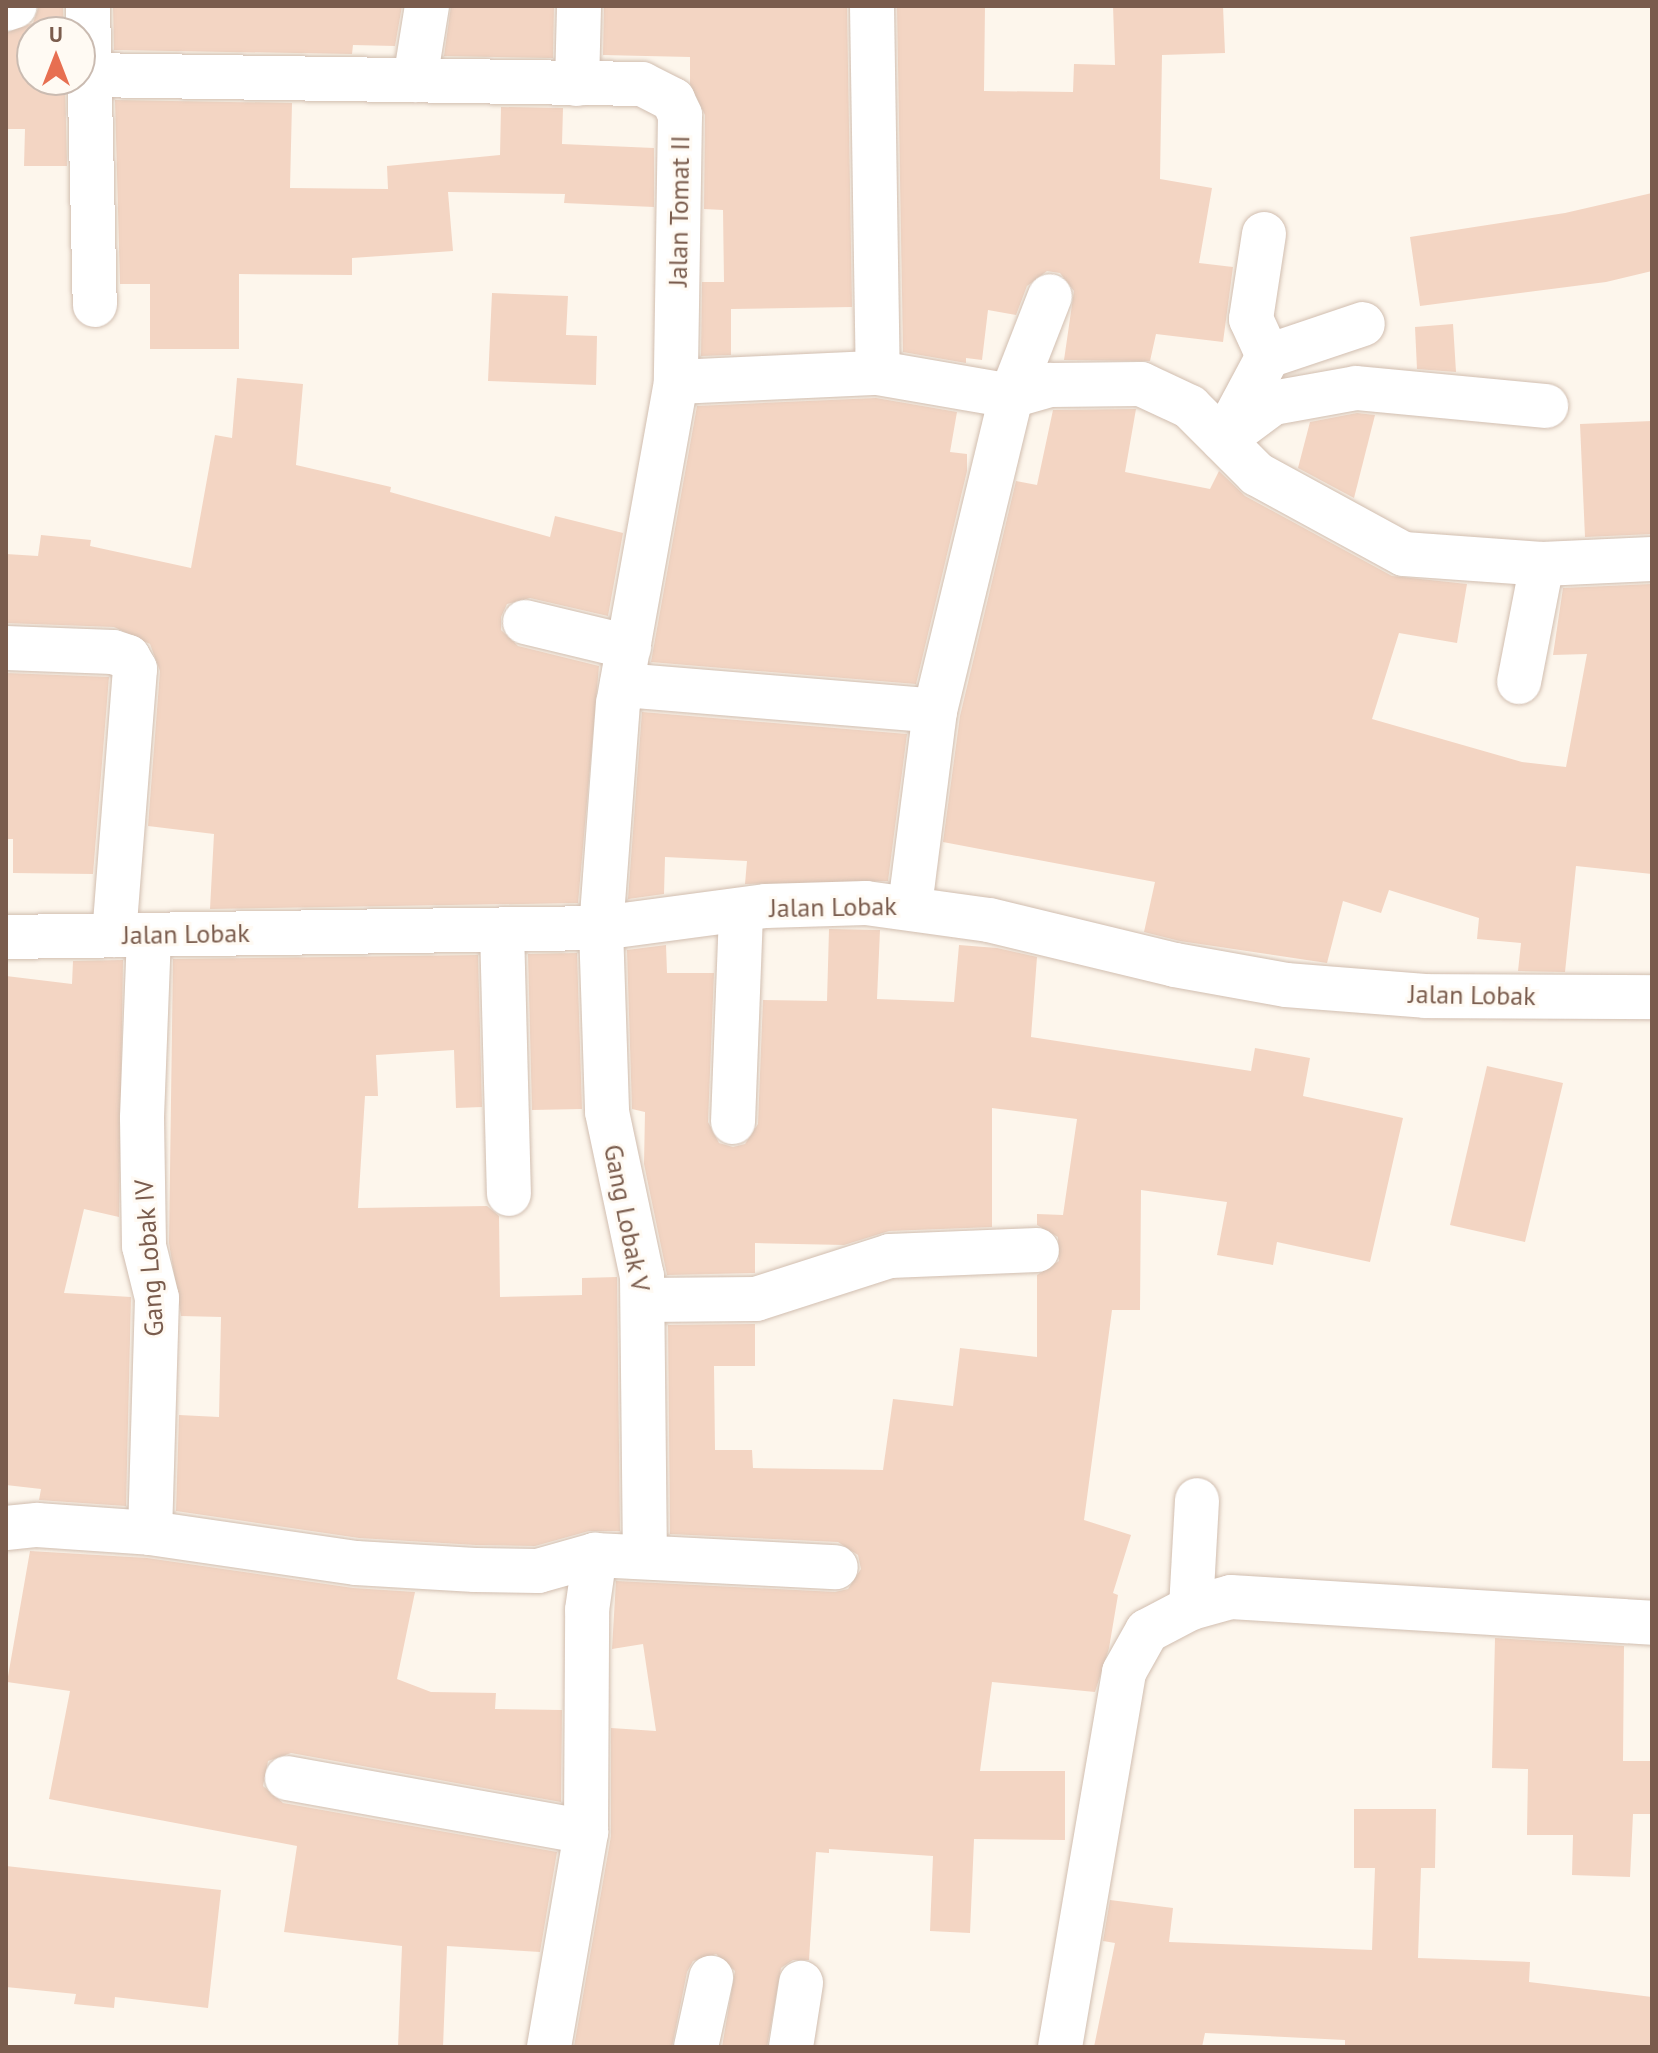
<!DOCTYPE html>
<style>
body{margin:0}
#map{position:relative;width:1658px;height:2053px;overflow:hidden;background:#fdf6ec;font-family:"PT Sans",sans-serif}
div>[style]{position:absolute}
[style*='--x']{left:calc(var(--x)*1px);top:calc(var(--y)*1px);width:calc(var(--w)*1px);rotate:calc(var(--a)*1deg)}
.building>*{inset:0;background:#f3d5c3}
.roads{filter:drop-shadow(0 0 2px #d1beb0) drop-shadow(0 0 2px #d1beb0)}
.minor>*{height:44px;margin:-22px;padding:0 22px;transform-origin:22px;border-radius:22px;background:#fff}
.tertiary>*{height:44px;margin:-22px;padding:0 22px;transform-origin:22px;border-radius:22px;background:#fff}
span{translate:-50% -50%;white-space:nowrap;text-align:center;line-height:1.15;-webkit-text-stroke:6px #fffaf3;paint-order:stroke}
.street-label{font-size:26px;color:#7a5c4d}
.frame{position:absolute;inset:0;border:8px solid #7a5c4d;pointer-events:none}
.north{position:absolute;left:16px;top:16px;width:80px;height:80px;box-sizing:border-box;background:#fffaf3;border:2px solid #cabbb1;border-radius:50%;rotate:0deg;font-size:22px;font-weight:700;line-height:32px;text-align:center;color:#7a5c4d}
.north::after{content:'';display:block;margin:auto;width:28px;height:36px;background:#e76f51;clip-path:polygon(50% 0,100% 100%,50% 72%,0 100%)}
</style>
<div id="map">
<div class="building">
<div style="clip-path:polygon(39px 6px,63px 6px,64px 32px,32px 32px,32px 80px,65px 80px,67px 166px,24px 166px,25px 129px,6px 129px,6px 33px,33px 23px)"></div>
<div style="clip-path:polygon(113px 6px,402px 6px,395px 46px,353px 45px,352px 54px,114px 50px)"></div>
<div style="clip-path:polygon(451px 6px,554px 6px,553px 58px,444px 56px)"></div>
<div style="clip-path:polygon(604px 6px,847px 6px,852px 307px,731px 309px,731px 355px,701px 356px,702px 282px,724px 282px,723px 210px,704px 209px,705px 115px,690px 84px,690px 57px,603px 55px)"></div>
<div style="clip-path:polygon(897px 6px,985px 6px,984px 91px,1073px 92px,1074px 64px,1115px 65px,1113px 6px,1223px 6px,1225px 53px,1162px 55px,1160px 179px,1212px 188px,1199px 263px,1233px 267px,1223px 342px,1156px 334px,1150px 361px,1064px 360px,1074px 291px,1060px 273px,1047px 271px,1027px 286px,1016px 315px,988px 310px,982px 360px,966px 358px,966px 363px,903px 352px)"></div>
<div style="clip-path:polygon(115px 100px,292px 103px,290px 188px,388px 189px,387px 166px,500px 155px,501px 107px,563px 108px,562px 144px,654px 148px,654px 207px,564px 203px,565px 194px,448px 192px,453px 251px,352px 258px,352px 275px,239px 274px,239px 349px,150px 349px,150px 284px,120px 284px)"></div>
<div style="clip-path:polygon(1652px 193px,1652px 271px,1606px 282px,1420px 306px,1410px 237px,1565px 213px)"></div>
<div style="clip-path:polygon(492px 293px,568px 296px,566px 335px,597px 336px,596px 385px,488px 381px)"></div>
<div style="clip-path:polygon(1453px 324px,1456px 372px,1417px 369px,1415px 327px)"></div>
<div style="clip-path:polygon(237px 378px,303px 384px,296px 465px,391px 487px,390px 492px,550px 537px,555px 516px,623px 533px,608px 616px,530px 598px,507px 604px,501px 617px,501px 630px,518px 646px,599px 666px,578px 903px,210px 909px,214px 834px,148px 826px,160px 671px,150px 644px,114px 627px,6px 623px,6px 554px,38px 556px,41px 535px,91px 540px,90px 546px,191px 568px,215px 435px,232px 438px)"></div>
<div style="clip-path:polygon(876px 398px,957px 412px,950px 452px,967px 454px,967px 471px,916px 684px,651px 662px,697px 406px)"></div>
<div style="clip-path:polygon(1136px 409px,1125px 472px,1210px 489px,1219px 471px,1245px 496px,1392px 576px,1467px 584px,1457px 643px,1399px 633px,1372px 719px,1522px 762px,1566px 767px,1587px 654px,1553px 655px,1563px 588px,1652px 584px,1652px 874px,1576px 866px,1565px 972px,1518px 971px,1521px 943px,1477px 939px,1479px 918px,1389px 890px,1381px 913px,1343px 901px,1327px 963px,1180px 941px,1144px 932px,1155px 882px,943px 842px,960px 716px,1016px 481px,1037px 485px,1053px 410px)"></div>
<div style="clip-path:polygon(1357px 413px,1375px 415px,1354px 498px,1298px 468px,1310px 422px)"></div>
<div style="clip-path:polygon(1652px 421px,1652px 534px,1585px 537px,1580px 424px)"></div>
<div style="clip-path:polygon(6px 673px,109px 677px,93px 874px,13px 873px,13px 839px,6px 839px)"></div>
<div style="clip-path:polygon(642px 712px,907px 734px,888px 881px,745px 884px,747px 861px,665px 857px,664px 894px,628px 899px)"></div>
<div style="clip-path:polygon(829px 929px,880px 930px,877px 999px,954px 1002px,959px 945px,997px 948px,1037px 957px,1031px 1037px,1251px 1071px,1255px 1048px,1310px 1058px,1303px 1096px,1403px 1118px,1370px 1262px,1277px 1242px,1273px 1265px,1217px 1255px,1227px 1202px,1141px 1190px,1140px 1310px,1112px 1310px,1084px 1520px,1131px 1535px,1113px 1593px,1118px 1595px,1109px 1648px,1095px 1692px,992px 1682px,980px 1771px,1065px 1771px,1065px 1840px,974px 1839px,970px 1933px,930px 1931px,933px 1856px,829px 1849px,829px 1853px,816px 1852px,809px 1960px,793px 1960px,781px 1968px,767px 2047px,722px 2047px,735px 1971px,716px 1954px,693px 1961px,687px 1972px,672px 2047px,574px 2047px,611px 1836px,611px 1728px,656px 1731px,643px 1644px,612px 1649px,616px 1581px,835px 1592px,848px 1589px,861px 1569px,858px 1555px,838px 1542px,670px 1534px,668px 1325px,755px 1324px,755px 1366px,714px 1366px,715px 1450px,752px 1450px,753px 1468px,883px 1470px,893px 1399px,953px 1406px,960px 1348px,1037px 1357px,1037px 1275px,1059px 1261px,1058px 1237px,1037px 1225px,1037px 1214px,1063px 1215px,1077px 1119px,992px 1108px,992px 1227px,889px 1231px,844px 1245px,755px 1243px,755px 1273px,667px 1275px,644px 1164px,645px 1112px,632px 1109px,627px 950px,666px 945px,667px 973px,714px 973px,708px 1122px,719px 1143px,733px 1147px,745px 1144px,758px 1124px,763px 1000px,827px 1001px)"></div>
<div style="clip-path:polygon(577px 953px,582px 1109px,532px 1110px,528px 954px)"></div>
<div style="clip-path:polygon(478px 955px,482px 1107px,456px 1108px,454px 1050px,376px 1055px,378px 1096px,365px 1096px,358px 1208px,487px 1206px,499px 1216px,500px 1297px,582px 1295px,582px 1278px,617px 1277px,620px 1531px,589px 1531px,535px 1546px,476px 1545px,359px 1538px,176px 1511px,179px 1415px,219px 1417px,221px 1317px,181px 1316px,169px 1243px,173px 959px)"></div>
<div style="clip-path:polygon(123px 960px,119px 1217px,84px 1209px,64px 1293px,131px 1297px,126px 1506px,39px 1500px,41px 1489px,6px 1485px,6px 976px,72px 984px,73px 961px)"></div>
<div style="clip-path:polygon(1487px 1066px,1563px 1083px,1525px 1242px,1450px 1225px)"></div>
<div style="clip-path:polygon(30px 1551px,147px 1558px,353px 1588px,415px 1592px,397px 1679px,431px 1692px,496px 1693px,495px 1709px,562px 1710px,561px 1802px,291px 1753px,268px 1761px,263px 1786px,283px 1803px,557px 1852px,540px 1952px,447px 1946px,443px 2047px,398px 2047px,402px 1946px,284px 1932px,297px 1846px,49px 1799px,70px 1691px,7px 1682px)"></div>
<div style="clip-path:polygon(1495px 1638px,1624px 1646px,1623px 1761px,1652px 1761px,1652px 1814px,1633px 1814px,1630px 1877px,1572px 1875px,1573px 1835px,1527px 1835px,1528px 1769px,1492px 1768px)"></div>
<div style="clip-path:polygon(1354px 1809px,1436px 1809px,1435px 1868px,1421px 1868px,1418px 1958px,1530px 1962px,1529px 1982px,1652px 1997px,1652px 2047px,1345px 2047px,1345px 2040px,1205px 2033px,1202px 2047px,1094px 2047px,1115px 1943px,1103px 1941px,1110px 1900px,1173px 1908px,1169px 1942px,1372px 1950px,1375px 1868px,1354px 1868px)"></div>
<div style="clip-path:polygon(6px 1866px,221px 1890px,208px 2008px,115px 1997px,114px 2008px,74px 2004px,76px 1994px,6px 1987px)"></div>
</div>
<div class="roads">
<div class="minor">
<div style="--x:88;--y:6;--w:299;--a:88.7"></div>
<div style="--x:872;--y:6;--w:367;--a:89.1"></div>
<div style="--x:6;--y:9;--w:9;--a:-18"></div>
<div style="--x:89;--y:75;--w:553;--a:0.93"></div>
<div style="--x:642;--y:84;--w:35;--a:27"></div>
<div style="--x:673;--y:100;--w:17;--a:65"></div>
<div style="--x:680;--y:115;--w:267;--a:90.9"></div>
<div style="--x:676;--y:382;--w:326;--a:100.2"></div>
<div style="--x:618;--y:703;--w:226;--a:94.3"></div>
<div style="--x:601;--y:928;--w:184;--a:88.1"></div>
<div style="--x:607;--y:1112;--w:168;--a:78"></div>
<div style="--x:642;--y:1276;--w:280;--a:89.4"></div>
<div style="--x:415;--y:80;--w:75;--a:-80.8"></div>
<div style="--x:577;--y:84;--w:78;--a:-88.5"></div>
<div style="--x:1264;--y:234;--w:86;--a:98.7"></div>
<div style="--x:1251;--y:319;--w:41;--a:65.3"></div>
<div style="--x:676;--y:382;--w:202;--a:-2.6"></div>
<div style="--x:878;--y:373;--w:135;--a:9.8"></div>
<div style="--x:1011;--y:396;--w:41;--a:-15.8"></div>
<div style="--x:1050;--y:385;--w:91;--a:-0.6"></div>
<div style="--x:1141;--y:384;--w:54;--a:25.1"></div>
<div style="--x:1190;--y:407;--w:95;--a:45"></div>
<div style="--x:1257;--y:474;--w:167;--a:28.6"></div>
<div style="--x:1404;--y:554;--w:138;--a:4.1"></div>
<div style="--x:1542;--y:564;--w:110;--a:-2.6"></div>
<div style="--x:1228;--y:431;--w:85;--a:-61.9"></div>
<div style="--x:1268;--y:356;--w:100;--a:-18.6"></div>
<div style="--x:1223;--y:440;--w:62;--a:-36.5"></div>
<div style="--x:1273;--y:403;--w:84;--a:-10.2"></div>
<div style="--x:1356;--y:388;--w:191;--a:5.4"></div>
<div style="--x:525;--y:622;--w:107;--a:13.5"></div>
<div style="--x:6;--y:648;--w:107;--a:2.1"></div>
<div style="--x:113;--y:652;--w:16;--a:18"></div>
<div style="--x:128;--y:657;--w:14;--a:60"></div>
<div style="--x:135;--y:669;--w:267;--a:94.5"></div>
<div style="--x:1519;--y:682;--w:120;--a:-79"></div>
<div style="--x:622;--y:685;--w:314;--a:4.7"></div>
<div style="--x:910;--y:906;--w:197;--a:-82.7"></div>
<div style="--x:935;--y:711;--w:324;--a:-76.4"></div>
<div style="--x:1011;--y:396;--w:107;--a:-68.7"></div>
<div style="--x:502;--y:930;--w:264;--a:88.5"></div>
<div style="--x:149;--y:935;--w:183;--a:92.2"></div>
<div style="--x:142;--y:1118;--w:128;--a:89.1"></div>
<div style="--x:144;--y:1246;--w:54;--a:76"></div>
<div style="--x:157;--y:1298;--w:235;--a:91.7"></div>
<div style="--x:733;--y:1122;--w:212;--a:-87.8"></div>
<div style="--x:643;--y:1300;--w:113;--a:-0.5"></div>
<div style="--x:756;--y:1299;--w:141;--a:-17.8"></div>
<div style="--x:890;--y:1256;--w:147;--a:-2.3"></div>
<div style="--x:6;--y:1528;--w:31;--a:-6"></div>
<div style="--x:37;--y:1525;--w:113;--a:4"></div>
<div style="--x:150;--y:1533;--w:208;--a:8.3"></div>
<div style="--x:356;--y:1563;--w:119;--a:3.4"></div>
<div style="--x:475;--y:1570;--w:63;--a:0.9"></div>
<div style="--x:538;--y:1571;--w:59;--a:-15.7"></div>
<div style="--x:595;--y:1555;--w:241;--a:2.9"></div>
<div style="--x:1191;--y:1608;--w:108;--a:-86.8"></div>
<div style="--x:287;--y:1778;--w:304;--a:10.2"></div>
<div style="--x:549;--y:2047;--w:218;--a:-80.2"></div>
<div style="--x:586;--y:1832;--w:222;--a:-89.7"></div>
<div style="--x:587;--y:1610;--w:56;--a:-81.7"></div>
<div style="--x:696;--y:2047;--w:71;--a:-77.7"></div>
<div style="--x:791;--y:2047;--w:65;--a:-81.1"></div>
<div style="--x:1060;--y:2047;--w:380;--a:-80.3"></div>
<div style="--x:1124;--y:1672;--w:47;--a:-60.7"></div>
<div style="--x:1147;--y:1631;--w:50;--a:-27.6"></div>
<div style="--x:1191;--y:1608;--w:41;--a:-15.4"></div>
<div style="--x:1231;--y:1597;--w:422;--a:3.5"></div>
</div>
<div class="tertiary">
<div style="--x:6;--y:937;--w:595;--a:-0.87"></div>
<div style="--x:601;--y:928;--w:166;--a:-7.6"></div>
<div style="--x:766;--y:906;--w:100;--a:-1.7"></div>
<div style="--x:866;--y:903;--w:124;--a:7.9"></div>
<div style="--x:989;--y:920;--w:191;--a:13.6"></div>
<div style="--x:1175;--y:965;--w:113;--a:10.2"></div>
<div style="--x:1286;--y:985;--w:139;--a:4.5"></div>
<div style="--x:1425;--y:996;--w:227;--a:0.3"></div>
</div>
</div>
<div class="street-label">
<span style="left:679px;top:211px;rotate:-89deg">Jalan Tomat II</span>
<span style="left:833px;top:907px;rotate:-1deg">Jalan Lobak</span>
<span style="left:186px;top:934px;rotate:-1deg">Jalan Lobak</span>
<span style="left:1472px;top:995px;rotate:1deg">Jalan Lobak</span>
<span style="left:627px;top:1218px;rotate:79deg">Gang Lobak V</span>
<span style="left:149px;top:1258px;rotate:-94deg">Gang Lobak IV</span>
</div>
<div class="frame"></div>
<div class="north">U</div>
</div>
